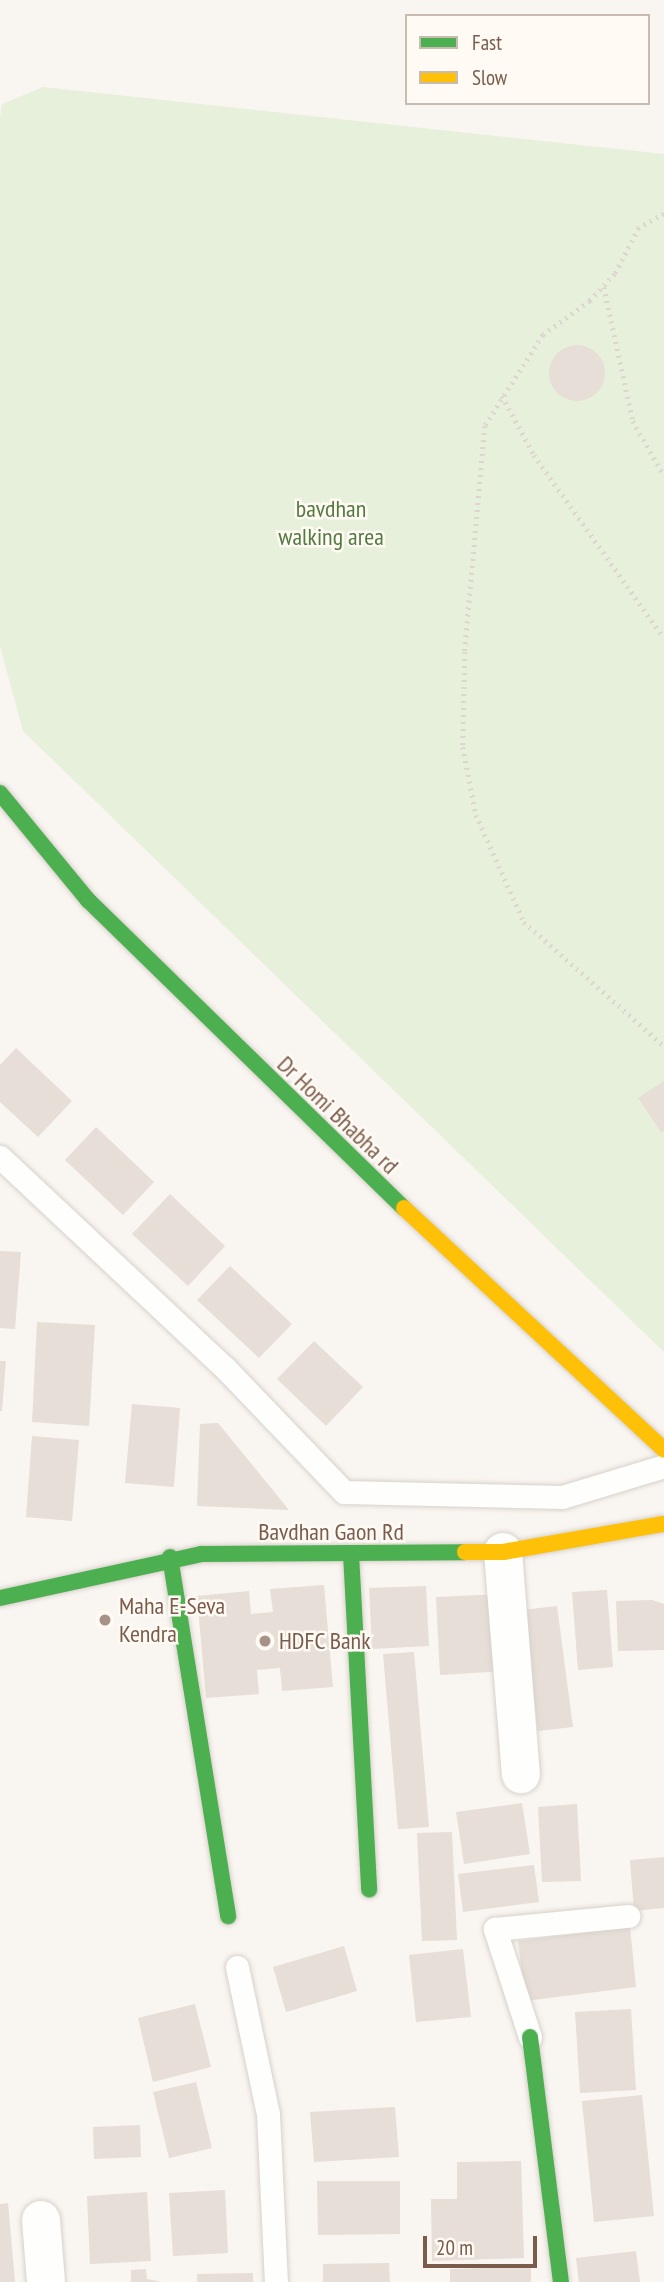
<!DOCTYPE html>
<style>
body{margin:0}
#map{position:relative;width:664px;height:2282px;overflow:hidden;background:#f9f5f0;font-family:"PT Sans Narrow",sans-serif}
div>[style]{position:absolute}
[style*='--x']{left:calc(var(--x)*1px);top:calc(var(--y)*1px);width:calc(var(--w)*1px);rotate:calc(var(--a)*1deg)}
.green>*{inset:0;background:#e7f0db}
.building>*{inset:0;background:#e6ded7}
.round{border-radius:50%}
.path>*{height:4.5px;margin-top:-2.25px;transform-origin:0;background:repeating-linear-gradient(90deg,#dcd5d0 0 2px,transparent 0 7px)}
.roads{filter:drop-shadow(0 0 2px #d7d1cb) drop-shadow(0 0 2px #d7d1cb)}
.lane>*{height:23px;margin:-11.5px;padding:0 11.5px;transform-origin:11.5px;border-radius:11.5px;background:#fefefd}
.street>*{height:38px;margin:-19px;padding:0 19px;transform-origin:19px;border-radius:19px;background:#fefefd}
.fast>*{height:16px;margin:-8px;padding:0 8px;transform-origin:8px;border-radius:8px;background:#4caf50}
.slow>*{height:16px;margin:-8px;padding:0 8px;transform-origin:8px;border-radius:8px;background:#ffc107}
.dots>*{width:19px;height:19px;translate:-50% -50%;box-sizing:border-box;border:4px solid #fffaf3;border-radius:50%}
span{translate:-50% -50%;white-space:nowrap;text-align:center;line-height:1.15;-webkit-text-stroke:5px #fffaf3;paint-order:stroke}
.park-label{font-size:24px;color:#537a41}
.street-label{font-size:24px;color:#7a5c4d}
.poi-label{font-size:24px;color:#7a5c4d}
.left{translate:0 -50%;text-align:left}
.legend{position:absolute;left:405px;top:14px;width:245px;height:91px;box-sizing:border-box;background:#fffaf3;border:2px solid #cabbb1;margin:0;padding:9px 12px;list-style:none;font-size:21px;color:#7a5c4d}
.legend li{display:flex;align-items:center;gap:14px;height:35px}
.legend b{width:35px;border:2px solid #cabbb1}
.scale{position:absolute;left:423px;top:2236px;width:114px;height:32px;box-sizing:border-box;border:4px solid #7a5c4d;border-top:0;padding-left:9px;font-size:21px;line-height:24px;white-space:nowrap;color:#7a5c4d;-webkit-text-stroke:5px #fffaf3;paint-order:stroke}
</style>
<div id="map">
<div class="green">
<div style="clip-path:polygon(43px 87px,664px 154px,664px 1352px,23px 731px,0 646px,0 118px,2px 104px)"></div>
</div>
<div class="building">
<div class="round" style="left:549px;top:345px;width:56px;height:56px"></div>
<div style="clip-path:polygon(16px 1048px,72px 1101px,38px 1137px,0 1102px,0 1065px)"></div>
<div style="clip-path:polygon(664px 1081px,664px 1131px,661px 1132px,638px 1098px)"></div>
<div style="clip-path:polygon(96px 1127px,154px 1182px,123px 1215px,65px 1160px)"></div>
<div style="clip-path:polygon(170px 1194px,225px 1246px,188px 1286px,132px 1234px)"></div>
<div style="clip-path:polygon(0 1251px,21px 1252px,15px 1329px,0 1328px)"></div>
<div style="clip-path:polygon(230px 1266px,292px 1324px,259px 1358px,197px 1300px)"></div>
<div style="clip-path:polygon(37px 1322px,95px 1325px,89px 1426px,32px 1422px)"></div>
<div style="clip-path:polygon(314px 1341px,363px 1387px,326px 1426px,277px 1379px)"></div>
<div style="clip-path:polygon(0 1361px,6px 1361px,2px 1411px,0 1411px)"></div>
<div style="clip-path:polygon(132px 1404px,180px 1408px,174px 1487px,125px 1483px)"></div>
<div style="clip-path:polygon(218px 1423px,289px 1510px,197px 1506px,200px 1424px)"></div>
<div style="clip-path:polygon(32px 1436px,79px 1440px,72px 1521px,26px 1517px)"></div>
<div style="clip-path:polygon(324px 1585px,333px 1687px,282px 1691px,280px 1668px,257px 1670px,259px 1694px,206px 1698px,197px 1596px,249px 1591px,251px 1614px,273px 1612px,270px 1589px)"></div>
<div style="clip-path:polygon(426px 1586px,429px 1646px,372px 1649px,369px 1588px)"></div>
<div style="clip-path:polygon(607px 1590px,613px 1667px,578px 1670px,572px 1592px)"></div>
<div style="clip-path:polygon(502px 1594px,506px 1671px,440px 1675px,436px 1597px)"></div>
<div style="clip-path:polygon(652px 1600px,664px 1604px,664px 1650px,618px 1651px,616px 1601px)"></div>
<div style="clip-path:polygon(557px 1606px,573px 1727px,538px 1731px,522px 1610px)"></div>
<div style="clip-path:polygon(414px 1652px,429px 1827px,398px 1829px,383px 1654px)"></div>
<div style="clip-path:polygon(522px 1803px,530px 1854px,464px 1864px,456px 1812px)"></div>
<div style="clip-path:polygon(577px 1804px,581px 1881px,542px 1882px,538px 1807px)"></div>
<div style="clip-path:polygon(452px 1832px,457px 1940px,422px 1941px,417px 1833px)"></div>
<div style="clip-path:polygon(664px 1857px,664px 1908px,634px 1911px,630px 1860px)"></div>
<div style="clip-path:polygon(534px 1865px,539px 1902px,463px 1912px,458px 1874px)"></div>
<div style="clip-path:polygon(630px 1927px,636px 1987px,525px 2001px,518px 1941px)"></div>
<div style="clip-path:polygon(344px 1946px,357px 1991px,286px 2012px,273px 1967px)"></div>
<div style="clip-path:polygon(463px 1949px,471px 2017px,416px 2022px,409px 1955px)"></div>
<div style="clip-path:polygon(195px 2004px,211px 2067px,153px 2082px,138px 2018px)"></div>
<div style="clip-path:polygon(631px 2009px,636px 2090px,580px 2093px,575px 2012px)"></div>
<div style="clip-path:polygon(196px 2082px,212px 2148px,169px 2158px,153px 2092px)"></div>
<div style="clip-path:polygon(642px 2095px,654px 2216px,594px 2222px,582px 2101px)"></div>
<div style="clip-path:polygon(395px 2107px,399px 2157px,314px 2162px,310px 2112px)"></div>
<div style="clip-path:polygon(140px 2125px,141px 2157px,94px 2159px,93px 2127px)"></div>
<div style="clip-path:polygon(521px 2161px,524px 2258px,432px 2261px,431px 2199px,457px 2199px,457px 2162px)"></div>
<div style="clip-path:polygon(317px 2181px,400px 2181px,400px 2234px,318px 2235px)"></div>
<div style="clip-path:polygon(225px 2190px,228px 2253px,173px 2256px,169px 2193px)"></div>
<div style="clip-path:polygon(147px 2192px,151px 2261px,90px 2264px,87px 2196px)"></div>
<div style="clip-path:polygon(8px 2203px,15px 2282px,0 2282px,0 2204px)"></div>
<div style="clip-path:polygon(636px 2251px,640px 2282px,579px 2282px,576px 2258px)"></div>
<div style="clip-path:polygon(389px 2263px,390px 2282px,323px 2282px,323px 2264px)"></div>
<div style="clip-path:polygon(531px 2267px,531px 2282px,450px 2282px,450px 2269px)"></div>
<div style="clip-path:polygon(146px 2269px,147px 2279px,162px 2282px,131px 2282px,131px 2270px)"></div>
<div style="clip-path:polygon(253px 2273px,253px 2282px,197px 2282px,197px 2274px)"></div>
</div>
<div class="path">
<div style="--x:664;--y:214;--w:29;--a:151"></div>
<div style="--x:639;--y:228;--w:52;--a:117.6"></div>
<div style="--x:615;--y:274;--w:37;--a:133"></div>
<div style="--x:590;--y:301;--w:58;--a:144.1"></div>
<div style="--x:543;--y:335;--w:108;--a:122.5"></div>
<div style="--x:485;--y:426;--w:227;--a:95.1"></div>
<div style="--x:465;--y:652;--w:95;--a:91.2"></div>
<div style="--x:463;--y:747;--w:69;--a:79.2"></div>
<div style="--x:476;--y:815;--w:117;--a:65.8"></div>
<div style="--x:524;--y:922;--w:187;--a:41.5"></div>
<div style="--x:604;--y:287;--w:137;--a:77.8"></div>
<div style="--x:633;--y:421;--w:63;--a:60.6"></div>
<div style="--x:502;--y:396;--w:67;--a:61.5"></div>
<div style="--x:534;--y:455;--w:224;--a:54.6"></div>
</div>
<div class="roads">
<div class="lane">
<div style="--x:0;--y:1157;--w:308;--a:43.2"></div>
<div style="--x:225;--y:1368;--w:172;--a:46.2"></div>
<div style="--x:344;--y:1492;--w:218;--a:1.3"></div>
<div style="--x:562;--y:1497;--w:107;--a:-16.9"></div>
<div style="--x:237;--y:1967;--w:150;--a:78.1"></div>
<div style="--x:268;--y:2114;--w:168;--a:87.3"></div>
<div style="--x:530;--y:2037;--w:114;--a:-108"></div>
<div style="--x:495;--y:1929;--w:134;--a:-5.6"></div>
</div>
<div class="street">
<div style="--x:503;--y:1552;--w:223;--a:85.4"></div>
<div style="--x:41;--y:2220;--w:62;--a:85.4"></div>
</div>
<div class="fast">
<div style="--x:0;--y:793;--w:139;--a:50.6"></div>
<div style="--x:88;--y:900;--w:441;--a:44.3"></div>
<div style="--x:351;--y:1554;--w:336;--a:86.9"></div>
<div style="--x:170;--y:1557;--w:364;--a:80.8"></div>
<div style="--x:0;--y:1598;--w:206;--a:-12.3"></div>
<div style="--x:201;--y:1554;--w:264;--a:-0.4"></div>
<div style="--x:530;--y:2037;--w:247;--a:82.8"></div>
</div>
<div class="slow">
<div style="--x:404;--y:1208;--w:355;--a:42.9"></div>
<div style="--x:465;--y:1552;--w:38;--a:0"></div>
<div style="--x:503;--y:1552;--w:163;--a:-9.9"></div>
</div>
</div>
<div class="dots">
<div style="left:105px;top:1620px;background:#a69286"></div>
<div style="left:265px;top:1641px;background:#a69286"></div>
</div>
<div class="park-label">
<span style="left:331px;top:523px">bavdhan<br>walking area</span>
</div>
<div class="street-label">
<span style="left:338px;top:1115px;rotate:44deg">Dr Homi Bhabha rd</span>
<span style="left:331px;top:1532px">Bavdhan Gaon Rd</span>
</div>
<div class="poi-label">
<span class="left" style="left:119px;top:1620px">Maha E-Seva<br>Kendra</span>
<span class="left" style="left:279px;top:1641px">HDFC Bank</span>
</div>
<ul class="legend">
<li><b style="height:9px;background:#4caf50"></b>Fast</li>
<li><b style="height:9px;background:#ffc107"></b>Slow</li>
</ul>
<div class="scale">20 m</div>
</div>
